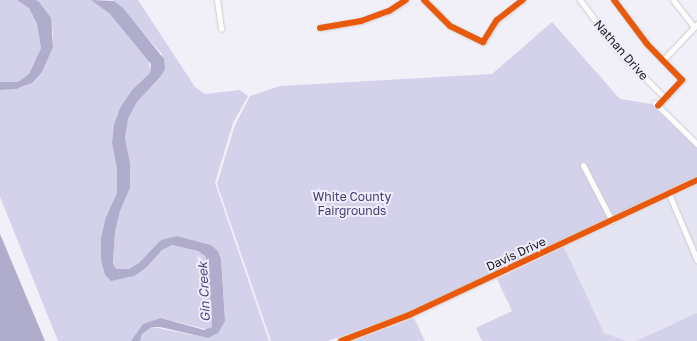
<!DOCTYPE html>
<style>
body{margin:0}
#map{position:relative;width:697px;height:341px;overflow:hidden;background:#f1f0f8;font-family:"Golos Text",sans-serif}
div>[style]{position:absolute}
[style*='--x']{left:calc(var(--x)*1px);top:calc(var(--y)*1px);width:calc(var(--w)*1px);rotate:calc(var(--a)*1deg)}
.built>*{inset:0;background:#e5e4f3}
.green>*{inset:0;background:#d4d2eb}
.water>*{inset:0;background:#afaccc}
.roads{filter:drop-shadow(0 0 1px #cdccd2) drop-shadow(0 0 1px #cdccd2)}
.minor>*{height:5px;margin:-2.5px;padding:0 2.5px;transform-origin:2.5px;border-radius:2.5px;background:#fdfdfe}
.tertiary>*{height:6px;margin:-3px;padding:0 3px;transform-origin:3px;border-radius:3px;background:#fdfdfe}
.cycleway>*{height:6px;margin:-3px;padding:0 3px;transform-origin:3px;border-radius:3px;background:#e8590c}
span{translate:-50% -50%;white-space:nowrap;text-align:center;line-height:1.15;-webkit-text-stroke:4px #eeedfb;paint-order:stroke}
.street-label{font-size:12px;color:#17171b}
.park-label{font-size:12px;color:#443b72}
.water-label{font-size:13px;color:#514880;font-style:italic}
</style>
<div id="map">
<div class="built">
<div style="clip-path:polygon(697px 185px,697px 313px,636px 341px,627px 341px,604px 333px,564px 247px)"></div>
</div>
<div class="green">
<div style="clip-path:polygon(0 0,17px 0,29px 8px,37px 24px,41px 48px,29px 74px,18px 82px,0 82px)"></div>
<div style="clip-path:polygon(36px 0,91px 0,110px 14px,149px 59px,150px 73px,132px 90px,120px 108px,112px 143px,117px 169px,117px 193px,106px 217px,105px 275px,147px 267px,162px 250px,172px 245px,198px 251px,205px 256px,208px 265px,212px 327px,209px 330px,161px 318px,131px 341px,58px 341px,0 197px,0 90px,24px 87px,42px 72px,53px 47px,53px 31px)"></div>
<div style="clip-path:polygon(113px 0,138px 0,195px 87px,205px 94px,240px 90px,248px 96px,233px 123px,215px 183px,269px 341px,140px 341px,142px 334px,152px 327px,208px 338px,225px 321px,221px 259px,218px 251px,211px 245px,177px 236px,161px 241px,139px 263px,129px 269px,116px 269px,113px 262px,115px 232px,120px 211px,130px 188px,130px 163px,125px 138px,128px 119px,137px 102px,161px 76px,162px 54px)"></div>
<div style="clip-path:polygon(552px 22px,620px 99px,652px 104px,697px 148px,697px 176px,418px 308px,328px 341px,271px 341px,217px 184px,235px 125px,250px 96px,280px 86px,492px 74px)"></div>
<div style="clip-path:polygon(564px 247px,604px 333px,627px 341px,482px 341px,476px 328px,512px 311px,497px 279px)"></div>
<div style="clip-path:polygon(697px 313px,697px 341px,636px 341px)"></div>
<div style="clip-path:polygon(414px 318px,425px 341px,353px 341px)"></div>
</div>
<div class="water">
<div style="clip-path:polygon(17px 0,36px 0,39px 2px,51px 18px,53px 47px,42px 72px,32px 83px,16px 89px,0 90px,0 82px,18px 82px,29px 74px,41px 48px,37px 24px,29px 8px)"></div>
<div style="clip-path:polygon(91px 0,114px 1px,123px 8px,164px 59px,165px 69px,161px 76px,137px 102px,128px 119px,125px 138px,130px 163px,130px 188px,120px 211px,115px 232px,113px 263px,116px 269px,129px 269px,139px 263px,161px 240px,177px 236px,211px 245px,218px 251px,221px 259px,225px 321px,218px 333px,208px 338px,160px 327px,152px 327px,142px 334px,140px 341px,131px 341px,143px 324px,161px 318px,204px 330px,212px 327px,208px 265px,205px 256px,198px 251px,172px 245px,162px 250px,147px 267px,134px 276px,111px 281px,105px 275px,101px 260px,101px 238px,106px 217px,117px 193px,117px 169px,112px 143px,114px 125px,120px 108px,132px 90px,150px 73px,151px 64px,110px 14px)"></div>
<div style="clip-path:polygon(0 234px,45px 341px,0 341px)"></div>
</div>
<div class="roads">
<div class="minor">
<div style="--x:217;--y:0;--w:29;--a:82"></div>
<div style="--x:424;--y:0;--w:37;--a:45"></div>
<div style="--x:450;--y:26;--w:37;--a:26"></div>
<div style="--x:483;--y:42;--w:26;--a:-58"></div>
<div style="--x:497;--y:20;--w:33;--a:-38"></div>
<div style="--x:580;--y:0;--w:66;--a:53"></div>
<div style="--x:620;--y:53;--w:64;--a:45"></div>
<div style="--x:614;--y:0;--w:55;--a:53.1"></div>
<div style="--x:647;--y:44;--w:50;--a:45.8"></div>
<div style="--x:682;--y:80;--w:35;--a:133"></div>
<div style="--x:673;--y:0;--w:34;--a:52"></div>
<div style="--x:320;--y:28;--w:42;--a:-9.7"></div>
<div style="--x:361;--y:21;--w:30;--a:-20"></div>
<div style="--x:389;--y:11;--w:20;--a:-33"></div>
<div style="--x:663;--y:60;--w:50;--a:-46.6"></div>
<div style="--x:655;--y:103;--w:59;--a:44.3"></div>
<div style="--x:583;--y:165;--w:63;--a:62.6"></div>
<div style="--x:669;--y:194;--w:72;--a:67"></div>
</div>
<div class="tertiary">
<div style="--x:341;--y:341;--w:73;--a:-20.9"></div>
<div style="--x:409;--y:315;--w:318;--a:-25.1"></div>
</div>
</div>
<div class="cycleway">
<div style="--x:424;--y:0;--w:37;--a:45"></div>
<div style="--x:450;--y:26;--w:37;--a:26"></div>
<div style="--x:483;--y:42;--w:26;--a:-58"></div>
<div style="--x:497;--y:20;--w:33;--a:-38"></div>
<div style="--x:614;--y:0;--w:55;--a:53.1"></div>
<div style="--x:647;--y:44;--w:50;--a:45.8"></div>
<div style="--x:682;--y:80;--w:35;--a:133"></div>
<div style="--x:320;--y:28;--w:42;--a:-9.7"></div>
<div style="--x:361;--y:21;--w:30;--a:-20"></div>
<div style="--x:389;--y:11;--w:20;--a:-33"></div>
<div style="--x:341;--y:341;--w:73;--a:-20.9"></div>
<div style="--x:409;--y:315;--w:318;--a:-25.1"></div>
</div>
<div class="street-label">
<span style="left:621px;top:50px;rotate:49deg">Nathan Drive</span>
<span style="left:516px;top:254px;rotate:-25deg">Davis Drive</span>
</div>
<div class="park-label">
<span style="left:352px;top:204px">White County<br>Fairgrounds</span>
</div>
<div class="water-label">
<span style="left:204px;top:292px;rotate:-93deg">Gin Creek</span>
</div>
</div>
